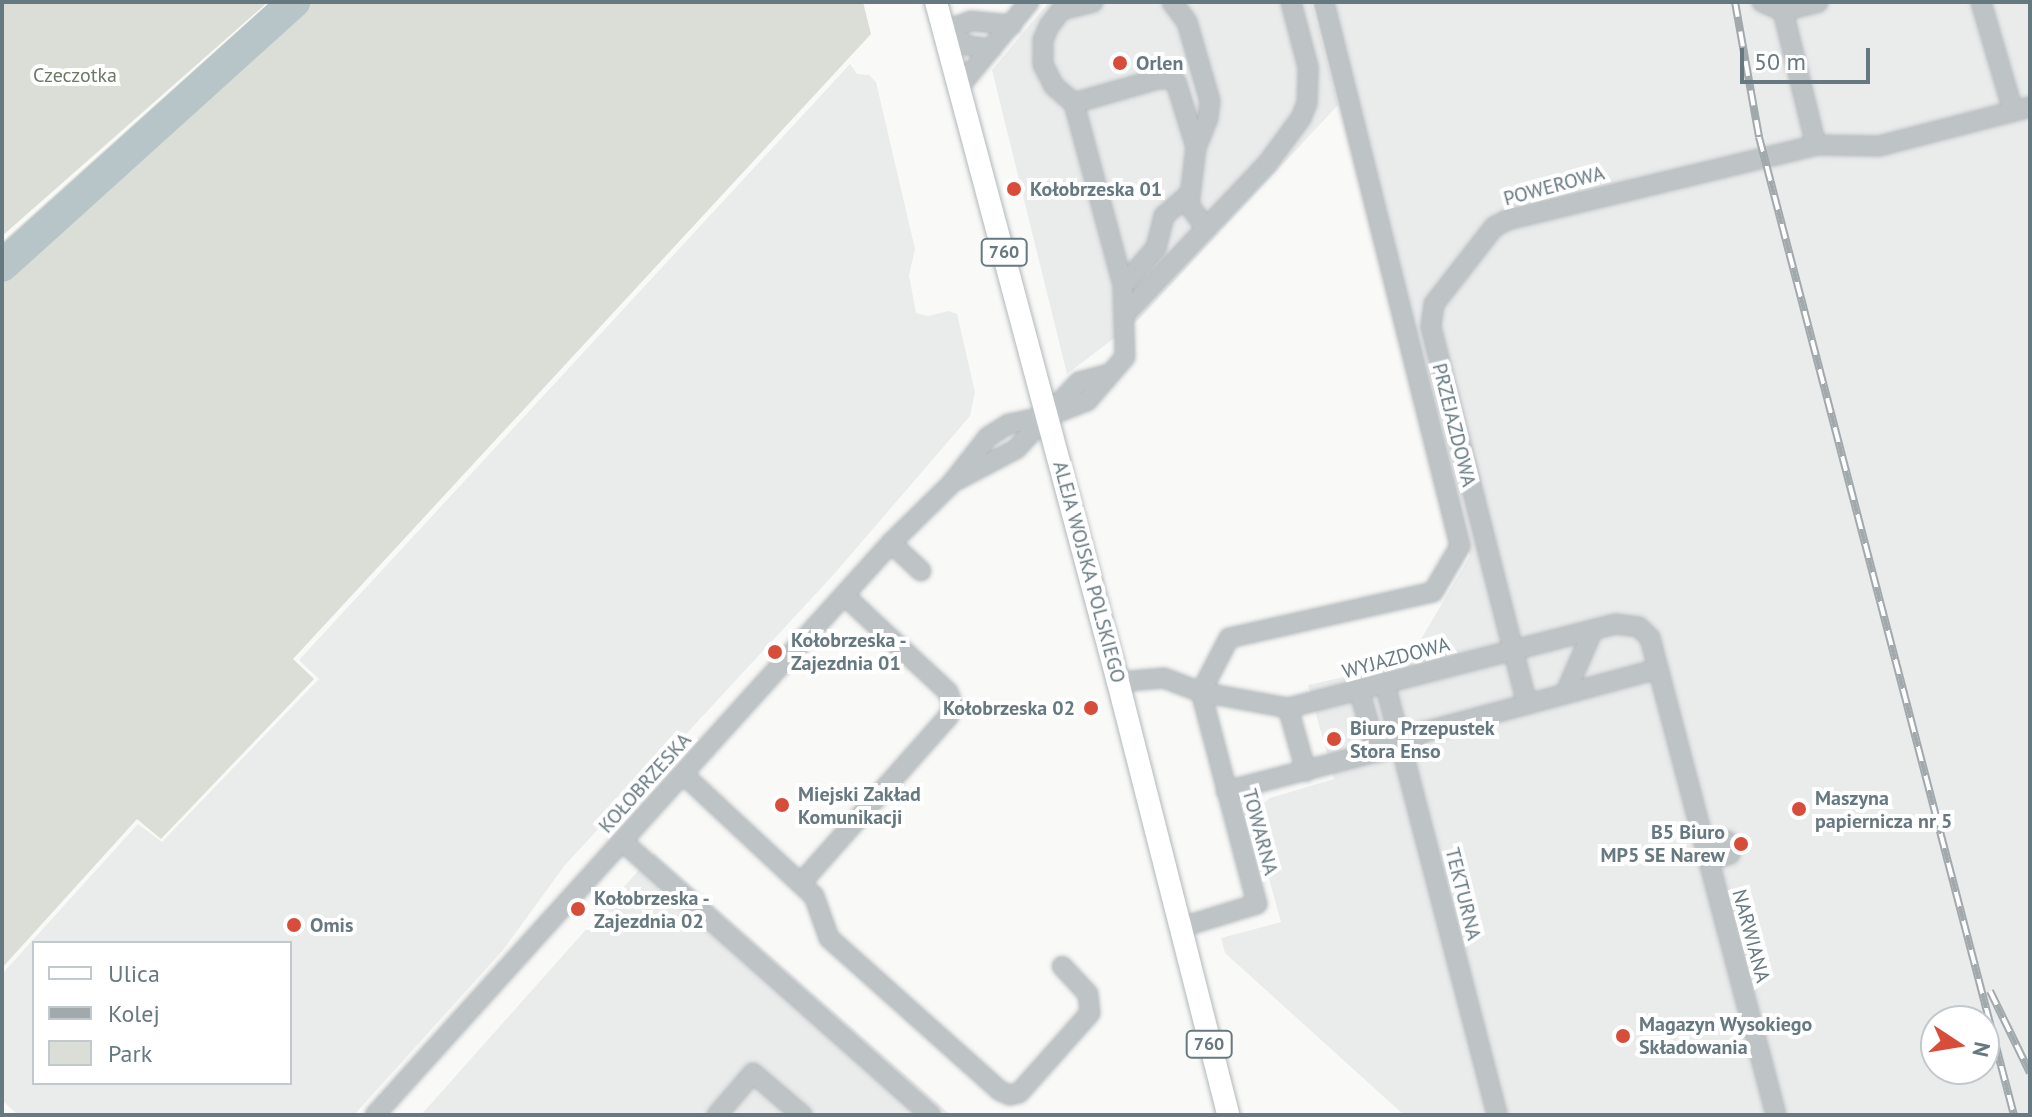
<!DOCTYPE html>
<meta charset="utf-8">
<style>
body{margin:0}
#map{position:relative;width:2032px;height:1117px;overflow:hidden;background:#f9f9f7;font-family:"PT Sans",sans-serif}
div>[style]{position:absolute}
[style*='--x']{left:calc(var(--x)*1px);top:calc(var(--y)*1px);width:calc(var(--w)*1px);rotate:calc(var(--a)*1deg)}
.built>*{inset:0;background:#eaebeb}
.green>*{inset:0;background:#daded7}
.river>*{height:32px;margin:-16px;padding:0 16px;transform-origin:16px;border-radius:16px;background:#b8c5c8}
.roads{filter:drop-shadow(0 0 2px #b2b8bb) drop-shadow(0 0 2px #b2b8bb)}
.minor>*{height:18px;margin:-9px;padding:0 9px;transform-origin:9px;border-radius:9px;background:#bec4c6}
.major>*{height:22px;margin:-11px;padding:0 11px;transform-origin:11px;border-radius:11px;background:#fff}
.rail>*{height:8px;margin-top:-4px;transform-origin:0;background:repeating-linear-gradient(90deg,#fff 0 15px,#a1a9ad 0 30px);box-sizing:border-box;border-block:2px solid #a1a9ad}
.dots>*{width:22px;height:22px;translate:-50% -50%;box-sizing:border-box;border:4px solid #fff;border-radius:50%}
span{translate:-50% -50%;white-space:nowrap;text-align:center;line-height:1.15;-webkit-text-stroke:8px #fff;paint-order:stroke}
.shield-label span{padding:2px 6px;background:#fff;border:2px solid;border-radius:6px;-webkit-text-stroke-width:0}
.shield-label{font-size:18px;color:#667880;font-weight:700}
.poi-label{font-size:20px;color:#667880;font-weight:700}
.left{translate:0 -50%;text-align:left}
.right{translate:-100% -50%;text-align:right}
.park-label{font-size:20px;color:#6b7965}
.street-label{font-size:20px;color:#667880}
.frame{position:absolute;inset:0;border:4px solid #667880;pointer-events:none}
.legend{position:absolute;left:32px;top:941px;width:260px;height:144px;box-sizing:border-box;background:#fff;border:2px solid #c2c9cc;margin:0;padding:10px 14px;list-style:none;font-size:24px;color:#667880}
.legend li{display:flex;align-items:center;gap:16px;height:40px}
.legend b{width:40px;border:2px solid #c2c9cc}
.north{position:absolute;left:1920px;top:1005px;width:80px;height:80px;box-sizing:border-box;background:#fff;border:2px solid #c2c9cc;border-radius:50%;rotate:102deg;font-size:22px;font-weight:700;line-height:32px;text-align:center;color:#667880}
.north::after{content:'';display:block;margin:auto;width:28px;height:36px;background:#d74d3a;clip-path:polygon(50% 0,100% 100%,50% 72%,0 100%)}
.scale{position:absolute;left:1740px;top:48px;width:130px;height:36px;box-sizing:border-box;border:4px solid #667880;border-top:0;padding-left:10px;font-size:24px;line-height:28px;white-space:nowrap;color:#667880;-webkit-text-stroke:6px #fff;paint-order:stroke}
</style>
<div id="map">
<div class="built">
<div style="clip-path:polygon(1049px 2px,1311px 2px,1338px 105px,1138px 320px,1067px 374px,992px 70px)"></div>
<div style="clip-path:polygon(evenodd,1332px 2px,2030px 2px,2030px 1115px,1404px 1115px,1225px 953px,1221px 938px,1281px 922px,1256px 832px,1254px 810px,1270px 798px,1334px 779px,1308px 685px,1407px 663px,1470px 556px,1332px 2px,1936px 1021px,1984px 1021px,1984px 1069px,1936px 1069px,1936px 1021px)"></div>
<div style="clip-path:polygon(evenodd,850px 64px,857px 74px,869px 75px,876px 82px,915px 249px,909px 275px,916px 313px,928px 316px,949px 311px,957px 314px,975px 392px,970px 416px,835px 573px,565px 865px,503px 950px,354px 1115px,18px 1115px,2px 1100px,2px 974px,138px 824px,162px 842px,319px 679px,299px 660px,850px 64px,34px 943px,290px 943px,290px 1083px,34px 1083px,34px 943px)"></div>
<div style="clip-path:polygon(654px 853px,951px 1115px,421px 1115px)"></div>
</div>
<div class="green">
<div style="clip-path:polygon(2px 2px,268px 2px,2px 236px)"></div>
<div style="clip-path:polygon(270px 2px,863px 2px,871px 34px,293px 659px,314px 679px,161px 839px,137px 819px,2px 968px,2px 242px)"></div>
</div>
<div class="river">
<div style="--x:2;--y:266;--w:394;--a:-42.1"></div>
</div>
<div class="roads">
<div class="minor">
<div style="--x:1172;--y:2;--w:25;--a:53"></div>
<div style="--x:1187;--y:22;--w:82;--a:73.8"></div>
<div style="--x:1210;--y:101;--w:17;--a:97"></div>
<div style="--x:1208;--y:118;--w:31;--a:112"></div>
<div style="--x:1762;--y:2;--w:23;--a:23"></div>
<div style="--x:1783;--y:11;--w:36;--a:-14"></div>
<div style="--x:1981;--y:2;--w:114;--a:73.6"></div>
<div style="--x:1061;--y:10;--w:33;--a:-14"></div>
<div style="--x:1783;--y:11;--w:138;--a:76.2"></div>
<div style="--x:991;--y:49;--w:25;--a:-171"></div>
<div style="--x:966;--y:45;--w:26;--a:-148"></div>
<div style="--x:944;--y:31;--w:29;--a:-20"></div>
<div style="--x:971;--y:21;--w:41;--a:5.6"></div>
<div style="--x:959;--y:87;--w:110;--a:-50.5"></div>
<div style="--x:1074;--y:103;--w:87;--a:-15.9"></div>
<div style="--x:1158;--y:79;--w:14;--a:0"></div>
<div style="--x:1172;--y:79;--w:5;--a:37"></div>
<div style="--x:1176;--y:82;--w:68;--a:72.9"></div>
<div style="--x:1196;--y:147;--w:58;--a:96.9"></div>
<div style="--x:1189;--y:205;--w:29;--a:54"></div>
<div style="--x:1123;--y:285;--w:50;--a:-48.3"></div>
<div style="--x:1156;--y:248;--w:33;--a:-76"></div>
<div style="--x:1164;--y:216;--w:32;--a:-41"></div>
<div style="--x:1125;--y:314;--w:207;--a:-46.6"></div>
<div style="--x:1267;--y:164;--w:57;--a:-53.5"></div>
<div style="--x:1301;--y:118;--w:16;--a:-68"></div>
<div style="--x:1307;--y:103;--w:36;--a:-88"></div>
<div style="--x:1308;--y:67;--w:67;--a:-104.7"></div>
<div style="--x:957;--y:480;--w:67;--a:-27.7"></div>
<div style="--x:1016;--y:449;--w:92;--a:-46.8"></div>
<div style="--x:1079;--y:382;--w:31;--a:-15"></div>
<div style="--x:891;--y:543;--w:41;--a:43"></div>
<div style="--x:1118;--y:682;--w:46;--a:-5"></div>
<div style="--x:1164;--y:678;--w:40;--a:21"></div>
<div style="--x:1201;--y:692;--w:88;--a:10.4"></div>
<div style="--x:1288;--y:708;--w:338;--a:-14.4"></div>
<div style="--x:1615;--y:624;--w:24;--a:7"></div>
<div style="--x:1639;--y:627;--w:16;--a:45"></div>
<div style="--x:1650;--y:638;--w:493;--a:75.2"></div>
<div style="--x:1385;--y:684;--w:445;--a:75.4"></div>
<div style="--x:1359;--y:690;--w:65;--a:73.8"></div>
<div style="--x:1201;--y:692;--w:61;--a:-62.6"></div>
<div style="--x:1229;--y:638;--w:209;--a:-12.7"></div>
<div style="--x:1433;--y:592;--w:53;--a:-59.6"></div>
<div style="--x:1460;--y:546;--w:561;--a:-104.04"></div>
<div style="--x:1565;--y:694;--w:70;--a:-66.4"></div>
<div style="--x:1527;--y:704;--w:390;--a:-104.3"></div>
<div style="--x:1431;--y:326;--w:22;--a:-82"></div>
<div style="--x:1434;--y:304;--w:98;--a:-52.1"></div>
<div style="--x:1494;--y:227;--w:15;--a:-28"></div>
<div style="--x:1507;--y:220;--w:318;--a:-13.6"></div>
<div style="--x:1816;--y:145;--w:63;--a:0.9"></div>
<div style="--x:1879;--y:146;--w:156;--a:-14.5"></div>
<div style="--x:1288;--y:708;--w:66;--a:74.1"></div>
<div style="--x:683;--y:774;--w:179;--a:43"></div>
<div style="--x:814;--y:896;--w:45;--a:70.3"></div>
<div style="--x:829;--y:938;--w:229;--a:41.8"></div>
<div style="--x:1000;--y:1091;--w:11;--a:22"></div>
<div style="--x:1010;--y:1095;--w:9;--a:-13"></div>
<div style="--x:1019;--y:1093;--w:107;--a:-48.4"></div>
<div style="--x:1090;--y:1013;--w:19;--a:-96"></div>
<div style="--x:1088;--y:994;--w:38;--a:-133"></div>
<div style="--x:1226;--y:791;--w:182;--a:-14.6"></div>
<div style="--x:1402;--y:745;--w:26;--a:-31"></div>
<div style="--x:1424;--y:732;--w:241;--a:-15.1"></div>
<div style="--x:622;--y:841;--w:413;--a:41.6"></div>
<div style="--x:1705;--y:849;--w:23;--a:-20"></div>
<div style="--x:1727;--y:841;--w:13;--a:77"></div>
<div style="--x:1730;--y:854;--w:22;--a:162"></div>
<div style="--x:801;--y:883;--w:222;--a:-48.5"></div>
<div style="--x:948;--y:717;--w:12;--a:-66"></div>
<div style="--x:953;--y:706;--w:15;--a:-110"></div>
<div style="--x:948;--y:692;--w:142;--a:-137"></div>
<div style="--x:1179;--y:928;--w:82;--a:-17.1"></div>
<div style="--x:1257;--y:904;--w:219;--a:-104.8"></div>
<div style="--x:375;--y:1115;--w:770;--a:-47.95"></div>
<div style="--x:891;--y:543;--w:84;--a:-44.5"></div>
<div style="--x:951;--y:484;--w:60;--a:-51.8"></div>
<div style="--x:988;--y:437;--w:25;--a:-32"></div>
<div style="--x:1009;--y:424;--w:40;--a:-12"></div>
<div style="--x:1048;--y:416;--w:42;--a:-21"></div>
<div style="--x:1087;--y:401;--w:58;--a:-49.2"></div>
<div style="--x:1125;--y:357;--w:72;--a:-91.6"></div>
<div style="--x:1123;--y:285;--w:188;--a:-105.1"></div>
<div style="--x:1074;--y:103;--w:26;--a:-140"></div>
<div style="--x:1054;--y:86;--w:25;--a:-117"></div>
<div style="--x:1043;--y:64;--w:24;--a:-90"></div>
<div style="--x:1043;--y:40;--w:15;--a:-67"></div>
<div style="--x:1049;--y:26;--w:31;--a:-52"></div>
<div style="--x:717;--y:1115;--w:55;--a:-49.4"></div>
<div style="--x:753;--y:1073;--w:65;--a:40.6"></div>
</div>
<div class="major">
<div style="--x:936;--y:2;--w:704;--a:75.02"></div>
<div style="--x:1118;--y:682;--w:447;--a:75.7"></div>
</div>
</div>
<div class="rail">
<div style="--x:1735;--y:2;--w:137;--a:79.9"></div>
<div style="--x:1759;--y:137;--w:1011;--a:75.39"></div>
<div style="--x:1990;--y:991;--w:91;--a:64"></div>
</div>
<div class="dots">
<div style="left:1120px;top:63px;background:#d74d3a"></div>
<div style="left:1014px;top:189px;background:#d74d3a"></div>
<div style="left:775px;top:652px;background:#d74d3a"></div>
<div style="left:1091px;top:708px;background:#d74d3a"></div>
<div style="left:1334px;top:739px;background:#d74d3a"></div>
<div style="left:782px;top:805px;background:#d74d3a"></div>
<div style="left:1799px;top:809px;background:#d74d3a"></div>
<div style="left:1741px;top:844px;background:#d74d3a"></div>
<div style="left:578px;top:909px;background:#d74d3a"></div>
<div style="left:294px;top:925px;background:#d74d3a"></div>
<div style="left:1623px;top:1036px;background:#d74d3a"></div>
</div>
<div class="shield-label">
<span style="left:1004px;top:252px">760</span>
<span style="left:1209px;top:1044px">760</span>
</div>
<div class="poi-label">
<span class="left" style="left:1136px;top:63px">Orlen</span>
<span class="left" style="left:1030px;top:189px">Kołobrzeska 01</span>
<span class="left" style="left:791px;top:652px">Kołobrzeska -<br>Zajezdnia 01</span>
<span class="right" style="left:1075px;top:708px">Kołobrzeska 02</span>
<span class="left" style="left:1350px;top:740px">Biuro Przepustek<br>Stora Enso</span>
<span class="left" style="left:798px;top:806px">Miejski Zakład<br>Komunikacji</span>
<span class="left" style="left:1815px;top:810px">Maszyna<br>papiernicza nr 5</span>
<span class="right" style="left:1725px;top:844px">B5 Biuro<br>MP5 SE Narew</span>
<span class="left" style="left:594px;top:910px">Kołobrzeska -<br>Zajezdnia 02</span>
<span class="left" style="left:310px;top:925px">Omis</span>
<span class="left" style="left:1639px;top:1036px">Magazyn Wysokiego<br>Składowania</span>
</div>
<div class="park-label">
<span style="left:75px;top:75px">Czeczotka</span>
</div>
<div class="street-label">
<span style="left:1554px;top:186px;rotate:-15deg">POWEROWA</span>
<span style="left:1454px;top:425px;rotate:76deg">PRZEJAZDOWA</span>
<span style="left:1089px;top:572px;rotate:75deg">ALEJA WOJSKA POLSKIEGO</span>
<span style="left:1396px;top:658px;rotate:-15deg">WYJAZDOWA</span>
<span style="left:645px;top:783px;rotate:-48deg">KOŁOBRZESKA</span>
<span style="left:1260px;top:832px;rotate:75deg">TOWARNA</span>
<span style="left:1463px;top:894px;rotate:76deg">TEKTURNA</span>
<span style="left:1751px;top:936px;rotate:75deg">NARWIANA</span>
</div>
<div class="frame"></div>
<ul class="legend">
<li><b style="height:10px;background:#fff"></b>Ulica</li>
<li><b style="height:10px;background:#a1a9ad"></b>Kolej</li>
<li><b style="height:22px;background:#daded7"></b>Park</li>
</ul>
<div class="north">N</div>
<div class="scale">50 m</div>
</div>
